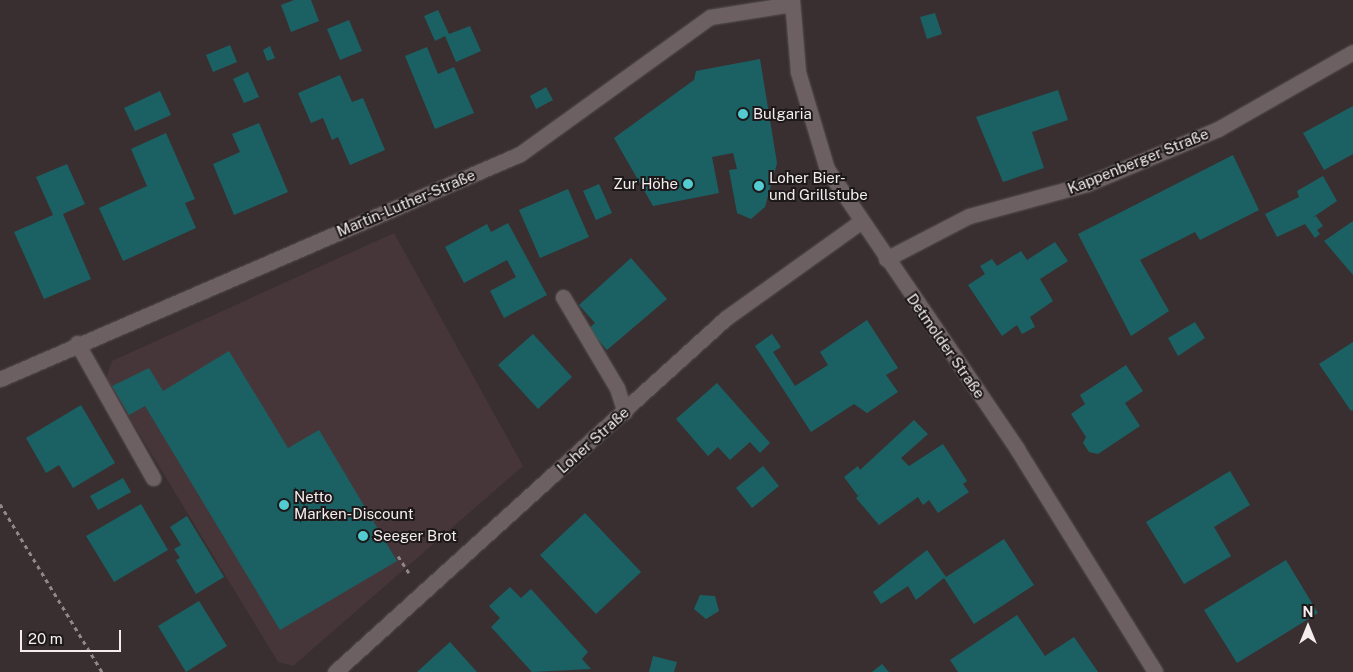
<!DOCTYPE html>
<meta charset="utf-8">
<style>
body{margin:0}
#map{position:relative;width:1353px;height:672px;overflow:hidden;background:#392f31;font-family:"Public Sans",sans-serif}
div>[style]{position:absolute}
[style*='--x']{left:calc(var(--x)*1px);top:calc(var(--y)*1px);width:calc(var(--w)*1px);rotate:calc(var(--a)*1deg)}
.built>*{inset:0;background:#473639}
.building>*{inset:0;background:#1b6163}
.path>*{height:3px;margin-top:-1.5px;transform-origin:0;background:repeating-linear-gradient(90deg,#908889 0 4px,transparent 0 8px)}
.roads{filter:drop-shadow(0 0 1px #574f50) drop-shadow(0 0 1px #574f50)}
.lane>*{height:15px;margin:-7.5px;padding:0 7.5px;transform-origin:7.5px;border-radius:7.5px;background:#6c6062}
.street>*{height:15px;margin:-7.5px;padding:0 7.5px;transform-origin:7.5px;border-radius:7.5px;background:#6c6062}
.secondary>*{height:15px;margin:-7.5px;padding:0 7.5px;transform-origin:7.5px;border-radius:7.5px;background:#6c6062}
.dots>*{width:14px;height:14px;translate:-50% -50%;box-sizing:border-box;border:2px solid #1d1819;border-radius:50%}
span{translate:-50% -50%;white-space:nowrap;text-align:center;line-height:1.15;-webkit-text-stroke:4px #1d1819;paint-order:stroke}
.poi-label{font-size:15px;color:#f4edee}
.left{translate:0 -50%;text-align:left}
.right{translate:-100% -50%;text-align:right}
.street-label{font-size:15px;color:#f4edee}
.north{position:absolute;left:1283px;top:602px;width:50px;height:50px;-webkit-text-stroke:4px #1d1819;paint-order:stroke;rotate:0deg;font-size:14px;font-weight:700;line-height:20px;text-align:center;color:#f4edee}
.north::after{content:'';display:block;margin:auto;width:18px;height:22px;background:#f4edee;clip-path:polygon(50% 0,100% 100%,50% 72%,0 100%)}
.scale{position:absolute;left:20px;top:630px;width:101px;height:22px;box-sizing:border-box;border:2px solid #f4edee;border-top:0;padding-left:6px;font-size:15px;line-height:18px;white-space:nowrap;color:#f4edee;-webkit-text-stroke:4px #1d1819;paint-order:stroke}
</style>
<div id="map">
<div class="built">
<div style="clip-path:polygon(394px 233px,523px 466px,293px 666px,278px 662px,106px 379px,112px 361px)"></div>
</div>
<div class="building">
<div style="clip-path:polygon(294px 0,311px 0,319px 21px,291px 32px,281px 5px)"></div>
<div style="clip-path:polygon(438px 10px,449px 34px,470px 26px,481px 51px,456px 62px,445px 36px,435px 41px,424px 16px)"></div>
<div style="clip-path:polygon(935px 13px,942px 34px,927px 39px,920px 17px)"></div>
<div style="clip-path:polygon(349px 20px,362px 51px,340px 60px,327px 29px)"></div>
<div style="clip-path:polygon(230px 45px,237px 62px,213px 72px,206px 55px)"></div>
<div style="clip-path:polygon(270px 46px,275px 58px,267px 61px,263px 50px)"></div>
<div style="clip-path:polygon(427px 47px,438px 74px,454px 67px,474px 113px,435px 129px,405px 56px)"></div>
<div style="clip-path:polygon(760px 59px,777px 163px,765px 207px,751px 219px,737px 213px,729px 170px,737px 169px,733px 153px,712px 157px,719px 193px,653px 206px,614px 138px,694px 80px,696px 71px)"></div>
<div style="clip-path:polygon(248px 72px,259px 97px,244px 103px,233px 79px)"></div>
<div style="clip-path:polygon(340px 75px,352px 102px,363px 98px,385px 150px,350px 165px,338px 137px,332px 140px,323px 118px,311px 123px,298px 93px)"></div>
<div style="clip-path:polygon(546px 87px,553px 100px,536px 109px,530px 96px)"></div>
<div style="clip-path:polygon(1058px 90px,1068px 120px,1032px 132px,1044px 168px,1003px 182px,976px 117px)"></div>
<div style="clip-path:polygon(160px 91px,171px 115px,135px 131px,124px 108px)"></div>
<div style="clip-path:polygon(1353px 106px,1353px 154px,1324px 170px,1303px 133px)"></div>
<div style="clip-path:polygon(259px 123px,288px 192px,234px 215px,213px 164px,240px 152px,232px 134px)"></div>
<div style="clip-path:polygon(166px 133px,195px 199px,185px 203px,196px 228px,123px 261px,99px 208px,147px 186px,131px 149px)"></div>
<div style="clip-path:polygon(1233px 155px,1259px 210px,1200px 240px,1195px 232px,1140px 260px,1169px 311px,1131px 336px,1078px 234px)"></div>
<div style="clip-path:polygon(67px 164px,85px 204px,63px 214px,91px 279px,44px 299px,14px 232px,53px 215px,36px 177px)"></div>
<div style="clip-path:polygon(1323px 176px,1337px 201px,1312px 218px,1316px 216px,1323px 226px,1317px 230px,1320px 234px,1315px 238px,1305px 224px,1277px 237px,1265px 214px,1299px 197px,1297px 191px)"></div>
<div style="clip-path:polygon(599px 184px,612px 213px,596px 220px,583px 191px)"></div>
<div style="clip-path:polygon(568px 189px,589px 237px,540px 258px,519px 210px)"></div>
<div style="clip-path:polygon(1353px 221px,1353px 275px,1324px 241px)"></div>
<div style="clip-path:polygon(508px 223px,547px 295px,504px 318px,490px 291px,516px 277px,507px 260px,464px 283px,445px 247px,487px 224px,491px 232px)"></div>
<div style="clip-path:polygon(1055px 242px,1068px 261px,1040px 279px,1053px 301px,1030px 317px,1035px 327px,1022px 334px,1017px 325px,1002px 336px,968px 285px,985px 274px,980px 266px,992px 259px,997px 266px,1021px 251px,1027px 260px)"></div>
<div style="clip-path:polygon(631px 258px,667px 299px,607px 350px,588px 329px,595px 323px,579px 305px)"></div>
<div style="clip-path:polygon(867px 320px,898px 368px,886px 375px,898px 392px,867px 413px,854px 404px,811px 432px,755px 346px,772px 334px,781px 347px,773px 352px,795px 386px,828px 365px,820px 352px)"></div>
<div style="clip-path:polygon(1195px 322px,1205px 338px,1178px 356px,1168px 338px)"></div>
<div style="clip-path:polygon(533px 334px,572px 377px,538px 409px,498px 365px)"></div>
<div style="clip-path:polygon(1353px 342px,1353px 410px,1351px 411px,1319px 364px)"></div>
<div style="clip-path:polygon(229px 351px,288px 448px,319px 430px,397px 561px,280px 630px,145px 406px,129px 415px,112px 386px,149px 368px,163px 391px)"></div>
<div style="clip-path:polygon(1126px 365px,1143px 391px,1125px 403px,1140px 426px,1098px 454px,1089px 452px,1083px 443px,1086px 437px,1071px 414px,1085px 404px,1080px 395px)"></div>
<div style="clip-path:polygon(717px 383px,770px 443px,760px 453px,750px 442px,730px 460px,718px 447px,708px 456px,676px 419px)"></div>
<div style="clip-path:polygon(81px 405px,115px 463px,73px 488px,59px 465px,46px 473px,26px 438px)"></div>
<div style="clip-path:polygon(914px 420px,928px 434px,901px 458px,909px 466px,943px 444px,967px 481px,963px 484px,969px 492px,938px 513px,929px 500px,923px 505px,918px 497px,879px 525px,856px 498px,867px 489px,858px 496px,844px 477px,858px 466px,860px 470px)"></div>
<div style="clip-path:polygon(763px 466px,779px 486px,752px 508px,736px 488px)"></div>
<div style="clip-path:polygon(1230px 471px,1250px 505px,1214px 527px,1231px 556px,1184px 584px,1146px 522px)"></div>
<div style="clip-path:polygon(123px 478px,131px 492px,98px 510px,90px 496px)"></div>
<div style="clip-path:polygon(141px 504px,168px 550px,114px 582px,86px 536px)"></div>
<div style="clip-path:polygon(585px 513px,641px 572px,596px 614px,540px 555px)"></div>
<div style="clip-path:polygon(187px 516px,224px 577px,196px 594px,176px 560px,180px 558px,174px 549px,181px 545px,170px 527px)"></div>
<div style="clip-path:polygon(1004px 539px,1034px 585px,974px 624px,944px 578px,916px 600px,908px 586px,881px 604px,873px 592px,927px 550px,946px 577px)"></div>
<div style="clip-path:polygon(1286px 560px,1318px 613px,1237px 663px,1204px 610px)"></div>
<div style="clip-path:polygon(510px 587px,521px 598px,531px 589px,588px 652px,582px 659px,591px 669px,532px 672px,491px 627px,500px 618px,489px 606px)"></div>
<div style="clip-path:polygon(700px 595px,715px 596px,719px 611px,706px 619px,694px 609px)"></div>
<div style="clip-path:polygon(199px 601px,227px 646px,186px 672px,158px 626px)"></div>
<div style="clip-path:polygon(1017px 615px,1045px 656px,1074px 637px,1098px 672px,958px 672px,950px 660px)"></div>
<div style="clip-path:polygon(450px 642px,477px 672px,417px 672px)"></div>
<div style="clip-path:polygon(653px 656px,677px 662px,674px 672px,649px 672px)"></div>
<div style="clip-path:polygon(882px 664px,889px 672px,872px 672px)"></div>
</div>
<div class="path">
<div style="--x:0;--y:504;--w:197;--a:58.7"></div>
<div style="--x:398;--y:556;--w:20;--a:57"></div>
</div>
<div class="roads">
<div class="lane">
<div style="--x:563;--y:297;--w:106;--a:59.3"></div>
<div style="--x:617;--y:388;--w:25;--a:72"></div>
<div style="--x:77;--y:343;--w:155;--a:60.6"></div>
</div>
<div class="street">
<div style="--x:886;--y:259;--w:93;--a:-27.4"></div>
<div style="--x:969;--y:216;--w:122;--a:-15.2"></div>
<div style="--x:1087;--y:184;--w:142;--a:-22.8"></div>
<div style="--x:1218;--y:129;--w:155;--a:-29.7"></div>
<div style="--x:0;--y:379;--w:567;--a:-23.4"></div>
<div style="--x:520;--y:154;--w:234;--a:-35.8"></div>
<div style="--x:710;--y:17;--w:83;--a:-9"></div>
</div>
<div class="secondary">
<div style="--x:792;--y:0;--w:72;--a:85.2"></div>
<div style="--x:798;--y:72;--w:101;--a:73.4"></div>
<div style="--x:827;--y:169;--w:338;--a:55.8"></div>
<div style="--x:1017;--y:449;--w:262;--a:58.2"></div>
<div style="--x:335;--y:672;--w:527;--a:-42.16"></div>
<div style="--x:726;--y:318;--w:165;--a:-35.6"></div>
</div>
</div>
<div class="dots">
<div style="left:743px;top:114px;background:#52ccd0"></div>
<div style="left:688px;top:184px;background:#52ccd0"></div>
<div style="left:759px;top:186px;background:#52ccd0"></div>
<div style="left:284px;top:505px;background:#52ccd0"></div>
<div style="left:363px;top:536px;background:#52ccd0"></div>
</div>
<div class="poi-label">
<span class="left" style="left:753px;top:114px">Bulgaria</span>
<span class="left" style="left:769px;top:186px">Loher Bier-<br>und Grillstube</span>
<span class="right" style="left:678px;top:184px">Zur Höhe</span>
<span class="left" style="left:294px;top:505px">Netto<br>Marken-Discount</span>
<span class="left" style="left:373px;top:536px">Seeger Brot</span>
</div>
<div class="street-label">
<span style="left:1138px;top:161px;rotate:-22deg">Kappenberger Straße</span>
<span style="left:406px;top:203px;rotate:-23deg">Martin-Luther-Straße</span>
<span style="left:946px;top:346px;rotate:55deg">Detmolder Straße</span>
<span style="left:593px;top:440px;rotate:-42deg">Loher Straße</span>
</div>
<div class="north">N</div>
<div class="scale">20 m</div>
</div>
